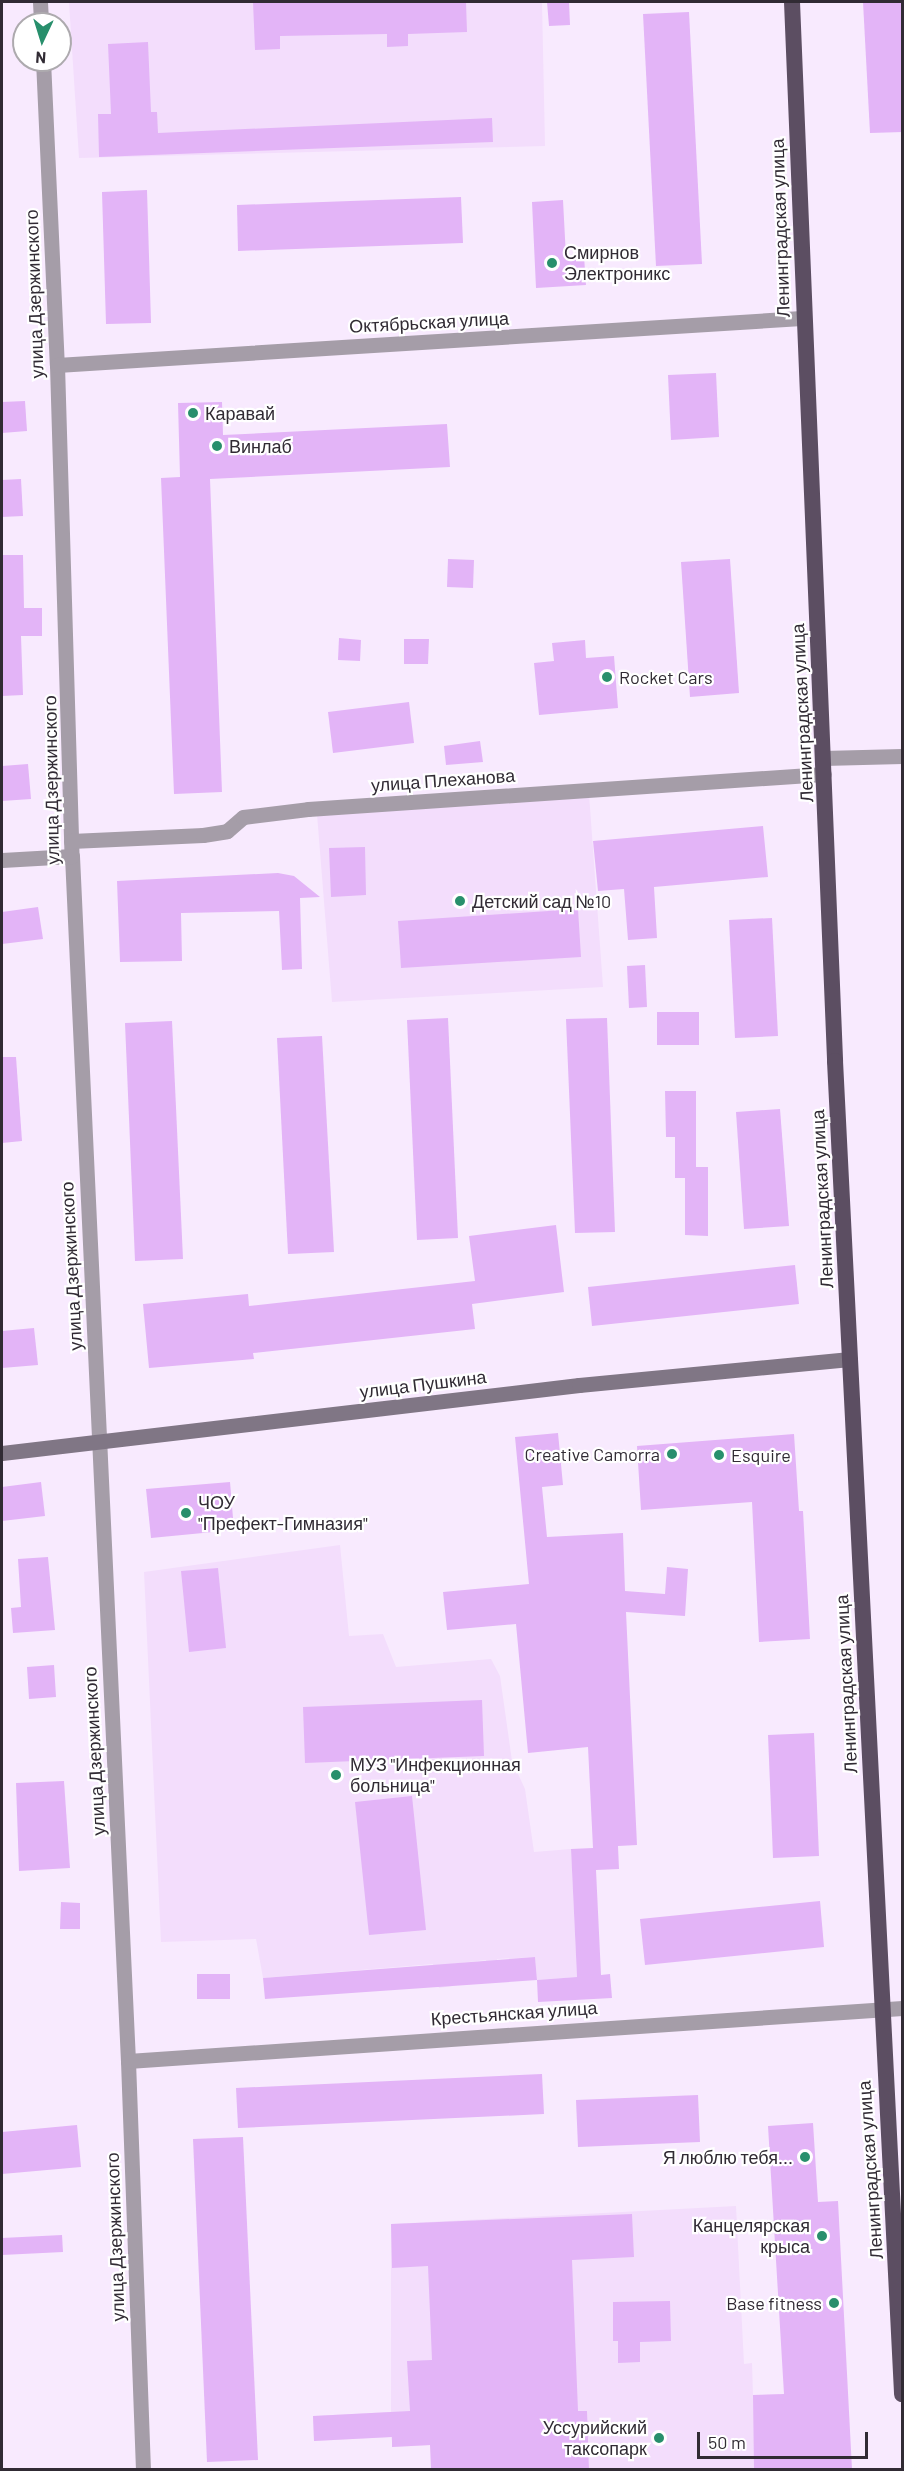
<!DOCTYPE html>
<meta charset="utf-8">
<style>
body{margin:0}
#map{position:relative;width:904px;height:2471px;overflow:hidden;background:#f8eafe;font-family:Barlow,sans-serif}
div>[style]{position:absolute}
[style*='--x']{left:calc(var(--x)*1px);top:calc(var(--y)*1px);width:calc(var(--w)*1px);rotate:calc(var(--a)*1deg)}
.built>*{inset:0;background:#f3ddfc}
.building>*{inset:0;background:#e3b4f7}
.minor>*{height:15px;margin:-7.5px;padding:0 7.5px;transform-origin:7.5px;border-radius:7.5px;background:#a59da8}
.tertiary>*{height:15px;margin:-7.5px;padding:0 7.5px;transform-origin:7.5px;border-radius:7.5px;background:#a59da8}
.secondary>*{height:15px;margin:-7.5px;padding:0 7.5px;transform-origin:7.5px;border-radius:7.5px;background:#807685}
.trunk>*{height:16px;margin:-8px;padding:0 8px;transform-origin:8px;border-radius:8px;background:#5c4e62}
.dots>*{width:16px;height:16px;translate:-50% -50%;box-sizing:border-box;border:3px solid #fff;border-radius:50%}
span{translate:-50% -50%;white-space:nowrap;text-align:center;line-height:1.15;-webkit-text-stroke:4.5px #fff;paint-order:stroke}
.street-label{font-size:18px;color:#312b34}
.poi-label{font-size:18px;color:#312b34}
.left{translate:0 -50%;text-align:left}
.right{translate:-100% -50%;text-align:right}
.frame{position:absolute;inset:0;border:3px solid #312b34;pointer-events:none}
.north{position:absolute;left:12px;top:12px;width:60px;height:60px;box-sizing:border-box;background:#fff;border:2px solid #adaaae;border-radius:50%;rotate:184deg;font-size:16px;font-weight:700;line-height:24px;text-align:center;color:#312b34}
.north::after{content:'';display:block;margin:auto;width:21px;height:27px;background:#288f6c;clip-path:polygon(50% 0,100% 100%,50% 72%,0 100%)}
.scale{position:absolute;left:697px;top:2432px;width:171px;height:27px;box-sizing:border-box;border:3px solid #312b34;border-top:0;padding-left:8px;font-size:18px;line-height:21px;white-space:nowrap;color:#312b34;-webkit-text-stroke:4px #fff;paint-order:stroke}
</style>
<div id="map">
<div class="built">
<div style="clip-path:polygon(69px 2px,542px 2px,545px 146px,79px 158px)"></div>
<div style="clip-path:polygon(589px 794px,603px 987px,332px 1002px,317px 814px)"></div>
<div style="clip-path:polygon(340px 1545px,349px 1636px,383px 1634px,396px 1667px,491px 1659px,500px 1676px,512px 1761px,525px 1789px,534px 1852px,571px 1849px,577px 1977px,537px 1980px,535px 1957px,497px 1959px,498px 1982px,489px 1982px,486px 1960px,451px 1964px,453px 1986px,439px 1988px,433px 1964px,263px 1978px,256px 1939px,161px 1942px,144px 1572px)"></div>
<div style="clip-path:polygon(736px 2206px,744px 2364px,752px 2363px,753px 2395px,779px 2394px,781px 2469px,589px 2469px,588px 2438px,393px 2447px,391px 2437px,314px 2441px,313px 2416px,391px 2412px,391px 2224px)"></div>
</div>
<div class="building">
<div style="clip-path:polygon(253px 2px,466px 2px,467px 32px,408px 34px,408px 46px,387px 47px,387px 34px,280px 36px,280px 49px,255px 50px)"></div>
<div style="clip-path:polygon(547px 2px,569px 2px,570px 25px,549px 26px)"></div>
<div style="clip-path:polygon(863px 2px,903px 2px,903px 132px,870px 133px)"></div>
<div style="clip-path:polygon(689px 12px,702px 264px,656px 266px,643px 14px)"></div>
<div style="clip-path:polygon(148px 42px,151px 112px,157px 112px,158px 133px,492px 118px,493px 142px,99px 157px,98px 114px,111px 114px,108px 44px)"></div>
<div style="clip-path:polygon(147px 190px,151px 323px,106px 324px,102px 192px)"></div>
<div style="clip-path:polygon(461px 197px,463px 243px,238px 251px,237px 205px)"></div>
<div style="clip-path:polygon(563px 200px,566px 257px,584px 256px,586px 285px,536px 288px,532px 202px)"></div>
<div style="clip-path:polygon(716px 373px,719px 437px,671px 440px,668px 375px)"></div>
<div style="clip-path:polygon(25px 401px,27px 431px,2px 433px,2px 402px)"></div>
<div style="clip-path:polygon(222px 402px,223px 435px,447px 424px,450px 467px,210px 479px,222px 792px,174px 794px,161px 478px,180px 477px,178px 403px)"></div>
<div style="clip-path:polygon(21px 479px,23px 516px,2px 517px,2px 480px)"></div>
<div style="clip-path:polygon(2px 555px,23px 555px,24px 608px,42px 608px,42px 636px,21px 636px,23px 695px,2px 696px)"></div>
<div style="clip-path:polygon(448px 559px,474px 560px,473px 588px,447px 587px)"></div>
<div style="clip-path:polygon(730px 559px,739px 693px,690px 697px,681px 562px)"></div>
<div style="clip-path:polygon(339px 638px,361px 640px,360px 661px,338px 660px)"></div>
<div style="clip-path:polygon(404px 639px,429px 639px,428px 664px,404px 664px)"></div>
<div style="clip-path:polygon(585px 640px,586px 658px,614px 656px,618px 708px,539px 715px,534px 663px,554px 661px,552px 643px)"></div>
<div style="clip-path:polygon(409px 702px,414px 743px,333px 753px,328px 712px)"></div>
<div style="clip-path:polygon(480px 741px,483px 762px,446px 765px,444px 746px)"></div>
<div style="clip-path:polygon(28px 764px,31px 799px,2px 801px,2px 766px)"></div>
<div style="clip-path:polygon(763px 826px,768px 877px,654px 887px,657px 938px,628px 940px,624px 889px,598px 891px,593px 841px)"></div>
<div style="clip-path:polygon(365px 847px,366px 895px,331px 897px,329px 848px)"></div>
<div style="clip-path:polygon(278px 873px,294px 876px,320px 897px,300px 898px,302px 969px,282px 970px,279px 911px,181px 913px,182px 961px,120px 962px,117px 881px)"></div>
<div style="clip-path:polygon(38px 907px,43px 939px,2px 944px,2px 912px)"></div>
<div style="clip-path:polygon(578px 909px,581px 957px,401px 968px,398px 921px)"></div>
<div style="clip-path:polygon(772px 918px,778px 1036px,735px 1038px,729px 920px)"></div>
<div style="clip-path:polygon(645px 965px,647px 1007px,629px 1008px,627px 966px)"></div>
<div style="clip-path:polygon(657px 1012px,699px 1012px,699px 1045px,657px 1045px)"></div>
<div style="clip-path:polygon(448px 1018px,458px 1238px,417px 1240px,407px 1020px)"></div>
<div style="clip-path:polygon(607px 1018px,615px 1232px,575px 1233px,566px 1019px)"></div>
<div style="clip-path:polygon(172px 1021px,183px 1259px,135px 1261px,125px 1023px)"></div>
<div style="clip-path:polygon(322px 1036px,334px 1252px,288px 1254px,277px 1038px)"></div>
<div style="clip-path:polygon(2px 1057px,16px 1057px,22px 1141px,2px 1143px)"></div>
<div style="clip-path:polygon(665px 1091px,696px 1091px,696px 1167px,708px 1167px,708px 1236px,685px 1235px,685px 1178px,675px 1178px,675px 1137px,666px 1137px)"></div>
<div style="clip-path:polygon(780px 1109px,789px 1226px,744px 1229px,736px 1112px)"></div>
<div style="clip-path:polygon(556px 1225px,564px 1292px,472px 1304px,475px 1329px,253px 1353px,254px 1359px,149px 1368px,143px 1304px,248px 1294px,249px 1306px,475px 1281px,469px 1236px)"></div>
<div style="clip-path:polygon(795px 1265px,799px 1304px,592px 1326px,588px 1287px)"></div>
<div style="clip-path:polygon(34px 1328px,38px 1365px,2px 1368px,2px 1331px)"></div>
<div style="clip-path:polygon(558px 1433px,563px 1485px,542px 1487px,547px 1537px,623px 1533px,625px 1591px,665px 1594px,667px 1567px,688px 1569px,685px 1616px,626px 1612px,637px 1845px,618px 1846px,619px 1869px,596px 1870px,601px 1975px,610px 1974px,612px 1998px,538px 2002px,537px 1980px,577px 1977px,571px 1849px,593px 1848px,588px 1747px,528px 1753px,516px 1624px,447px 1630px,443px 1592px,529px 1584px,515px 1437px)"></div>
<div style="clip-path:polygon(794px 1434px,799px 1511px,803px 1511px,810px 1639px,759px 1642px,752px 1502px,641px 1510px,637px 1446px)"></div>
<div style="clip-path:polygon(41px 1482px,45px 1516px,2px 1521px,2px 1487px)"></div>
<div style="clip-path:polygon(230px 1482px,234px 1530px,151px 1538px,146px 1489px)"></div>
<div style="clip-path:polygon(48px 1557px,55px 1630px,13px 1633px,11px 1608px,21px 1607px,18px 1559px)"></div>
<div style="clip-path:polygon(218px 1568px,226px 1648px,189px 1652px,181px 1571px)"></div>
<div style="clip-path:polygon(54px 1665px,56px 1697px,29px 1699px,27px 1667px)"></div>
<div style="clip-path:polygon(482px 1700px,484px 1756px,305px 1763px,303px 1707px)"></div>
<div style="clip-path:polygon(814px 1733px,819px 1856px,773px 1858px,768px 1735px)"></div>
<div style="clip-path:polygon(64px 1781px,70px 1868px,19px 1871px,16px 1783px)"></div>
<div style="clip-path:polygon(412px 1796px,426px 1930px,369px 1935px,355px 1802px)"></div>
<div style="clip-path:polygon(820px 1901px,824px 1947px,645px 1965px,640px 1919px)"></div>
<div style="clip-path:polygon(61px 1902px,80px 1903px,80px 1929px,60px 1929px)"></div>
<div style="clip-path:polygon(535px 1957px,537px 1980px,265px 1999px,263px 1978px)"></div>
<div style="clip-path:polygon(197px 1974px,230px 1974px,230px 1999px,197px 1999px)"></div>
<div style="clip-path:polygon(542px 2074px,544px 2114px,238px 2128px,236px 2088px)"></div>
<div style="clip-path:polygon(698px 2095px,700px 2142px,578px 2147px,576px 2100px)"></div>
<div style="clip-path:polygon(813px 2123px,818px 2202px,838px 2201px,852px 2469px,754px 2469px,753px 2395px,784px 2394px,768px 2126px)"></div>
<div style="clip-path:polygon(77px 2125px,81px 2167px,2px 2174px,2px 2132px)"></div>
<div style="clip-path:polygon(243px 2137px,258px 2460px,207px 2462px,193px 2139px)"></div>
<div style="clip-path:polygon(632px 2214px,634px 2257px,572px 2260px,578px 2411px,587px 2411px,589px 2469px,431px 2469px,430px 2445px,392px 2447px,392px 2437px,314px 2441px,313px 2416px,410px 2411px,407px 2361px,432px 2360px,428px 2266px,392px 2268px,391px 2224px)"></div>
<div style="clip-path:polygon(62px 2235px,63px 2252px,2px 2255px,2px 2238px)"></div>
<div style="clip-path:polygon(670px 2301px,671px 2341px,640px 2342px,640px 2362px,618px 2363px,618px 2341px,613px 2341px,613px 2302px)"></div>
</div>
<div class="minor">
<div style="--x:40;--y:2;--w:22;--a:87"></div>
<div style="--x:43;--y:60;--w:305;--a:87.4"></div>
<div style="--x:57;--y:365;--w:491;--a:88.3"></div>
<div style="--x:72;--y:856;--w:1206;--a:87.34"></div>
<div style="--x:128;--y:2061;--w:409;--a:87.9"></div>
<div style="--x:57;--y:365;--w:746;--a:-3.61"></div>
<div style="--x:71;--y:841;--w:132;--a:-2.6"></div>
<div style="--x:203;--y:835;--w:24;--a:-9"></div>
<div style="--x:227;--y:831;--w:21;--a:-41"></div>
<div style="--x:243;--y:817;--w:65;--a:-7"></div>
<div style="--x:308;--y:809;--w:517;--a:-3.88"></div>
<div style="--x:2;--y:860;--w:70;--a:-3.3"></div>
<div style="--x:128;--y:2061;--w:776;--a:-3.92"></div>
</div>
<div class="tertiary">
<div style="--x:823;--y:758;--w:79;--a:-1.5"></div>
</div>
<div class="secondary">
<div style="--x:2;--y:1453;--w:581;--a:-6.72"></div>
<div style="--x:579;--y:1385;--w:272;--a:-5.5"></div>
</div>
<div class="trunk">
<div style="--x:792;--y:2;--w:1060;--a:87.67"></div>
<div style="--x:835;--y:1061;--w:1335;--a:87.12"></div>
</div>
<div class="dots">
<div style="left:552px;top:263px;background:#288f6c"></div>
<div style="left:193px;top:413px;background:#288f6c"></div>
<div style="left:217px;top:446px;background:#288f6c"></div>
<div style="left:607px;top:677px;background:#288f6c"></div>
<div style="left:460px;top:901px;background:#288f6c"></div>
<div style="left:672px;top:1454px;background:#288f6c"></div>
<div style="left:719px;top:1455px;background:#288f6c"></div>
<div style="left:186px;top:1513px;background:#288f6c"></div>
<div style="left:336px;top:1775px;background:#288f6c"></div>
<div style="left:805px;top:2157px;background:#288f6c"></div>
<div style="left:822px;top:2236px;background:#288f6c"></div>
<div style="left:834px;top:2303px;background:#288f6c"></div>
<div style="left:659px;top:2438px;background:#288f6c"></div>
</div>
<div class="street-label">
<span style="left:780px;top:228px;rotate:-92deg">Ленинградская улица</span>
<span style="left:34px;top:294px;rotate:-92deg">улица Дзержинского</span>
<span style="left:429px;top:322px;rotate:-3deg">Октябрьская улица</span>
<span style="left:802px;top:713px;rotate:-93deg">Ленинградская улица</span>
<span style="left:51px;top:780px;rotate:-91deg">улица Дзержинского</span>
<span style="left:443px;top:780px;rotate:-4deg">улица Плеханова</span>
<span style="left:822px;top:1199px;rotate:-93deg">Ленинградская улица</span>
<span style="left:71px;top:1266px;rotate:-93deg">улица Дзержинского</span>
<span style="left:423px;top:1384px;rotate:-7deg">улица Пушкина</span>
<span style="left:846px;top:1684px;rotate:-93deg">Ленинградская улица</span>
<span style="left:94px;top:1751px;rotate:-93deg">улица Дзержинского</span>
<span style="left:514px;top:2013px;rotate:-4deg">Крестьянская улица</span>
<span style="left:870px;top:2170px;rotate:-94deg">Ленинградская улица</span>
<span style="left:115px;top:2237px;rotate:-92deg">улица Дзержинского</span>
</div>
<div class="poi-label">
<span class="left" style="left:564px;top:263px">Смирнов<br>Электроникс</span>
<span class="left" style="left:205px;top:413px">Каравай</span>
<span class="left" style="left:229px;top:446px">Винлаб</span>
<span class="left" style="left:619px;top:677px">Rocket Cars</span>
<span class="left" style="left:472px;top:901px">Детский сад №10</span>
<span class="right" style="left:660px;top:1454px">Creative Camorra</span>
<span class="left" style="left:731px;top:1455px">Esquire</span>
<span class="left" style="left:198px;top:1513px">ЧОУ<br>"Префект-Гимназия"</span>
<span class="left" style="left:350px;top:1775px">МУЗ "Инфекционная<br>больница"</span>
<span class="right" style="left:793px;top:2157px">Я люблю тебя...</span>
<span class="right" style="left:810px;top:2236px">Канцелярская<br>крыса</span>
<span class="right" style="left:822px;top:2303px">Base fitness</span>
<span class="right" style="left:647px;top:2438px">Уссурийский<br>таксопарк</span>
</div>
<div class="frame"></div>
<div class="north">N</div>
<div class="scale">50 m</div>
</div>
